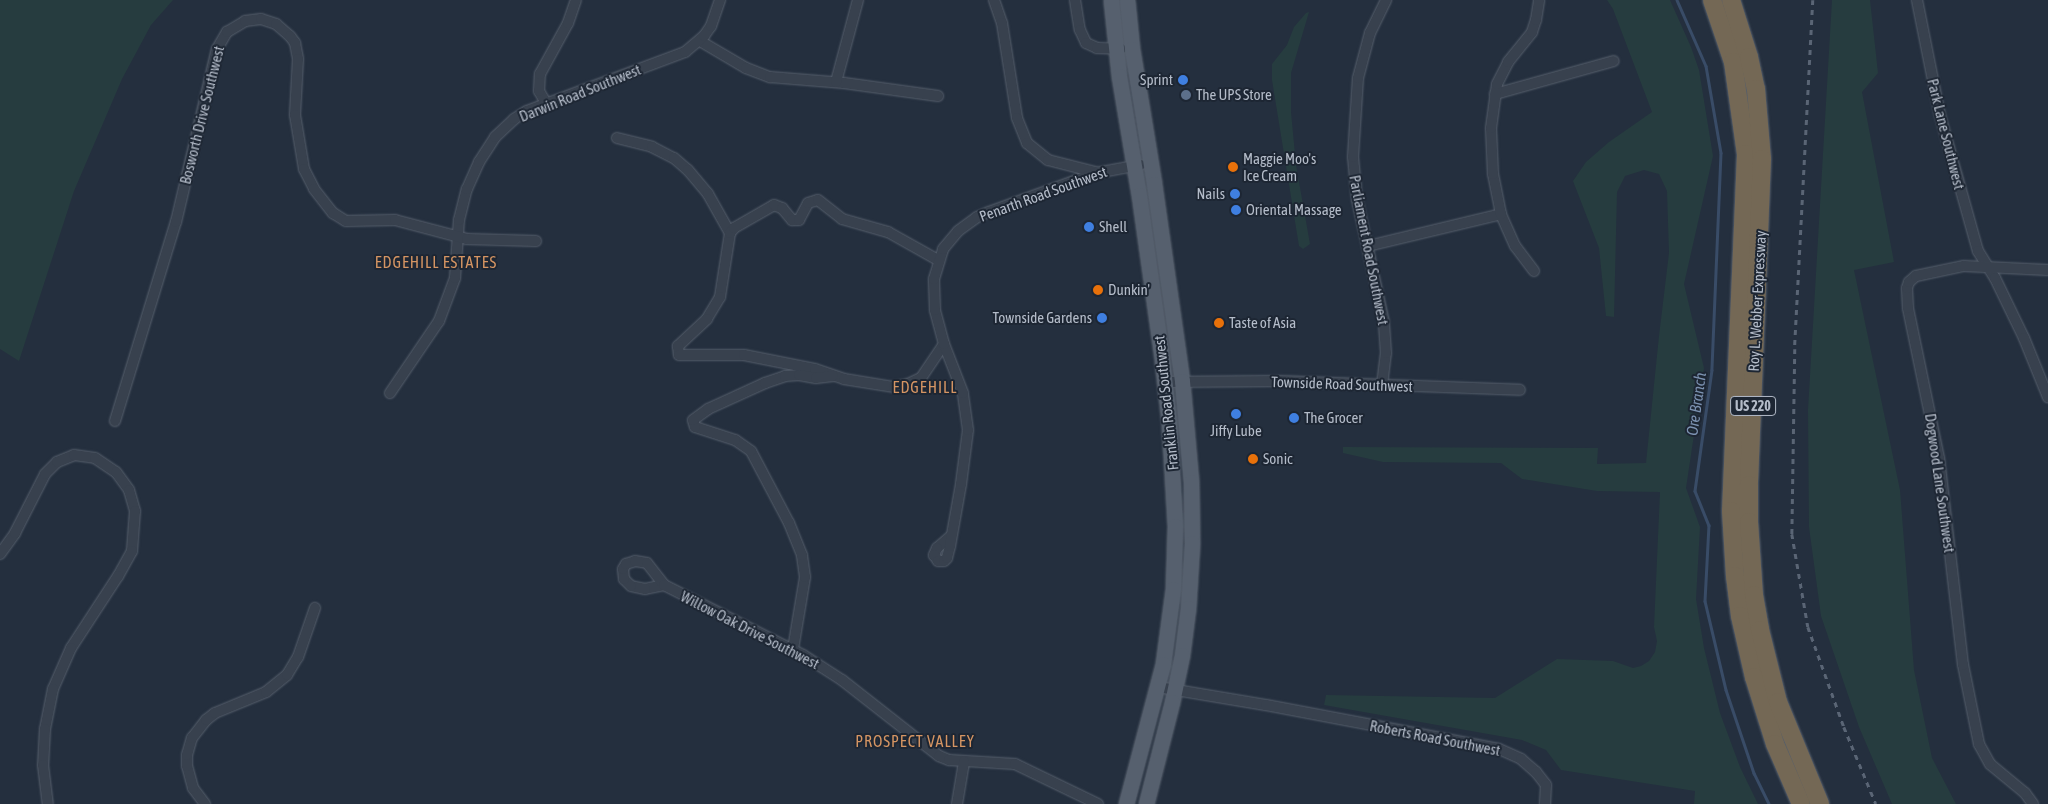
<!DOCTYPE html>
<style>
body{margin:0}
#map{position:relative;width:2048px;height:804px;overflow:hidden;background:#242f3e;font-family:"Asap Condensed",sans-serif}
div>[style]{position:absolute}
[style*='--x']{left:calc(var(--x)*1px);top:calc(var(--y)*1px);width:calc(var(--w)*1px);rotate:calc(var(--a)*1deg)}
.green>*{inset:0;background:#263c3f}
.stream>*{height:2.5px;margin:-1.25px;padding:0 1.25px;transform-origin:1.25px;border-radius:1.25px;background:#394c67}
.roads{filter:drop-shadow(0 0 1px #565f6c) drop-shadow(0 0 1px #565f6c)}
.street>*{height:10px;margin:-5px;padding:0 5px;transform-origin:5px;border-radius:5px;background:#38414e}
.primary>*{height:15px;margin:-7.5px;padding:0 7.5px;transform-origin:7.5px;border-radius:7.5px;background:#56606e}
.highway>*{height:18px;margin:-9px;padding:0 9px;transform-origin:9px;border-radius:9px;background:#746855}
.rail>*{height:2.5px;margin-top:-1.25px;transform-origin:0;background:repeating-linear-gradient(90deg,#5a6575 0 5px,transparent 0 10px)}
.dots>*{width:14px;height:14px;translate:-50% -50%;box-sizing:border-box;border:2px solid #1d2633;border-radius:50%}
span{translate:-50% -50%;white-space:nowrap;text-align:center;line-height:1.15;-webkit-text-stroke:4px #1d2633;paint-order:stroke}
.shield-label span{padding:1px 4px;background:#1d2633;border:1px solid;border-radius:4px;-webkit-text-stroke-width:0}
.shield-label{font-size:14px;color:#b4bcc9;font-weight:700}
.poi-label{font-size:15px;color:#b4bcc9}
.right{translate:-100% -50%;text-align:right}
.left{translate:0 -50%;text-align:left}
.street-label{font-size:15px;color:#b4bcc9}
.neighbourhood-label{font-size:16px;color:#d59563;letter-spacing:1px}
.water-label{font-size:16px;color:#7c92b1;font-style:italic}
</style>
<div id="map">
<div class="green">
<div style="clip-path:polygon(0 0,173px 0,151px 25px,122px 79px,74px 191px,19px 361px,0 349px)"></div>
<div style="clip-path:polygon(1607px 0,1670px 0,1691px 47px,1699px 70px,1713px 156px,1684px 284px,1704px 368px,1686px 488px,1700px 527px,1696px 599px,1704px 648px,1720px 713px,1740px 767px,1758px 804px,1694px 804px,1695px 791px,1561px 770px,1546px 750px,1522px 740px,1324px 705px,1326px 695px,1495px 698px,1557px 659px,1613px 661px,1633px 668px,1641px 666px,1649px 661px,1655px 652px,1657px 641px,1654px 627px,1660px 492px,1597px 491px,1522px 479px,1501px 463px,1383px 462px,1343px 453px,1343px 447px,1598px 448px,1597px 464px,1646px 463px,1659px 336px,1669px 253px,1667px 191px,1659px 174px,1644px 170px,1625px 176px,1617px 192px,1614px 317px,1606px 316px,1599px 248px,1573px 181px,1586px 162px,1609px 142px,1652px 112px,1613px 9px)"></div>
<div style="clip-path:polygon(1832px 0,1870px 0,1878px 73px,1862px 92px,1894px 262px,1854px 270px,1900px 490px,1914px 670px,1932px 758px,1956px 804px,1892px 804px,1859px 727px,1821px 616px,1809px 527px,1808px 410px)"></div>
<div style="clip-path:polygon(1309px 12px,1291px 73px,1291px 112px,1296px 165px,1310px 244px,1303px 249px,1299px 246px,1272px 80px,1272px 64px,1287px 45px,1294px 27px,1306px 13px)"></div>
</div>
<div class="stream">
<div style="--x:1677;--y:0;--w:72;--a:66.3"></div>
<div style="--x:1706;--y:66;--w:88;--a:80.2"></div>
<div style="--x:1721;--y:153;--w:217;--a:92.4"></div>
<div style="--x:1712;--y:370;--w:122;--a:98"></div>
<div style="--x:1695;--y:491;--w:37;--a:68"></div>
<div style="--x:1709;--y:525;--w:76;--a:93"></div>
<div style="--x:1705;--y:601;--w:91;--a:76.7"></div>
<div style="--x:1726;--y:690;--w:88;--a:71.4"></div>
<div style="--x:1754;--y:773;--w:34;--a:64"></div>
</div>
<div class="roads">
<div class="street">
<div style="--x:994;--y:0;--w:24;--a:71"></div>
<div style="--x:1002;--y:23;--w:96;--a:81"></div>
<div style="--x:1017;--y:118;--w:27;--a:68"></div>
<div style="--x:1027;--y:143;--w:27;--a:39"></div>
<div style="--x:1048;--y:160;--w:49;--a:14.3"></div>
<div style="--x:1075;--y:0;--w:30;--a:81"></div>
<div style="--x:1080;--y:30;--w:14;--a:65"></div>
<div style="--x:1086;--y:43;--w:12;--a:24"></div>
<div style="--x:1097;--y:48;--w:24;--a:2"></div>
<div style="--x:1917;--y:0;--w:117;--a:78.7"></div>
<div style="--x:1940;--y:115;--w:141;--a:74.4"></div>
<div style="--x:1978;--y:251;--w:32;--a:58"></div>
<div style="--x:1995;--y:278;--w:67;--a:64.2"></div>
<div style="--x:2024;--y:338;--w:64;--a:67.9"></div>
<div style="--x:700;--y:41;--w:53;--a:30.4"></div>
<div style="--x:746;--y:68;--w:26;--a:21"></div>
<div style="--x:770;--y:77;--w:74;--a:4.6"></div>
<div style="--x:844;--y:83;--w:95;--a:7.9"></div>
<div style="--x:836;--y:82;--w:85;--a:-75"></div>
<div style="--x:1495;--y:94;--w:123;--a:-15.5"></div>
<div style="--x:546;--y:103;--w:14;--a:-120"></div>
<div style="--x:539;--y:91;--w:17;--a:-87"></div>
<div style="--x:540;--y:74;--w:58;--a:-61.2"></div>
<div style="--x:568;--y:23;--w:24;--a:-71"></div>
<div style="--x:617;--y:138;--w:36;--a:14"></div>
<div style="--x:652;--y:147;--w:25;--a:27"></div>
<div style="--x:674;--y:158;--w:18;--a:41"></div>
<div style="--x:688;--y:170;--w:31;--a:50"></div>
<div style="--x:708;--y:194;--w:45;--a:60.6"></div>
<div style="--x:730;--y:233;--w:65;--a:98.9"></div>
<div style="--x:720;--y:297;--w:26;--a:121"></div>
<div style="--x:707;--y:319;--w:40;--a:137"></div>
<div style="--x:678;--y:346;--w:9;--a:84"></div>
<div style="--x:679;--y:355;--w:65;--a:0"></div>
<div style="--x:744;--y:355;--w:72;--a:11.2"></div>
<div style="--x:815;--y:369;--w:31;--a:19"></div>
<div style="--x:844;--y:379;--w:51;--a:9.1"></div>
<div style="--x:894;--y:387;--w:14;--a:-12"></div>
<div style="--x:908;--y:384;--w:14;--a:-25"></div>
<div style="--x:921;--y:378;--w:41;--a:-55.9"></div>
<div style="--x:730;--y:233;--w:6;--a:-51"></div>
<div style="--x:734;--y:228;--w:46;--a:-29.9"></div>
<div style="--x:774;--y:205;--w:9;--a:21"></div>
<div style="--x:782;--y:208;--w:16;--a:50"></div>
<div style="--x:792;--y:220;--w:7;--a:0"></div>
<div style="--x:799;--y:220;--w:19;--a:-62"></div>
<div style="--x:808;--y:203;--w:10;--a:-17"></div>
<div style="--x:818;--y:200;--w:31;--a:38"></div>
<div style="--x:842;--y:219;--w:48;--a:15.8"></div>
<div style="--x:888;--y:232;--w:57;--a:29.2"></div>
<div style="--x:1368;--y:246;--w:137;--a:-13.5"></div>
<div style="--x:1534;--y:271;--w:31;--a:-127"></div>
<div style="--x:1515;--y:246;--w:35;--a:-114"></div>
<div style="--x:1501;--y:214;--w:41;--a:-101.3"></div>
<div style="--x:1493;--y:174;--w:46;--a:-92.5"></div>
<div style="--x:1491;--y:128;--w:44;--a:-82.2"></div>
<div style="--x:1497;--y:84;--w:25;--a:-63"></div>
<div style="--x:1508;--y:62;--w:38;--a:-51"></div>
<div style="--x:1532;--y:32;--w:13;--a:-72"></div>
<div style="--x:1536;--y:20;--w:20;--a:-81"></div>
<div style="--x:1165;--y:382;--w:114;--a:-0.5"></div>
<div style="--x:1279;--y:381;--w:241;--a:2.1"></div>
<div style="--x:1382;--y:385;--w:32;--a:-83"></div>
<div style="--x:1386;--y:353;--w:31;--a:-94"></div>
<div style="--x:1384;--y:322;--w:126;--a:-102.4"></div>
<div style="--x:1357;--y:199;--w:42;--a:-95.4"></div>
<div style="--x:1353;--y:157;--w:79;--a:-86.4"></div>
<div style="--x:1358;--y:78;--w:47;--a:-75.1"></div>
<div style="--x:1370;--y:33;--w:37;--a:-64"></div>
<div style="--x:390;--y:393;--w:87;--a:-55.8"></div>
<div style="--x:439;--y:321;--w:46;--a:-69.6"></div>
<div style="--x:455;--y:278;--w:58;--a:-86.1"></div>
<div style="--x:459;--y:220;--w:32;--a:-76"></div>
<div style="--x:467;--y:189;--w:30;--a:-66"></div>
<div style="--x:479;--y:162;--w:30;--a:-57"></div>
<div style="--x:495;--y:137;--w:26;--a:-43"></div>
<div style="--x:514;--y:119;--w:15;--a:-32"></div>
<div style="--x:527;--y:111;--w:169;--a:-20.5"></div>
<div style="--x:685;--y:52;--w:25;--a:-40"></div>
<div style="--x:704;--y:36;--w:12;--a:-55"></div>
<div style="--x:711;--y:26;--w:28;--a:-71"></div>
<div style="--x:115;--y:421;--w:208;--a:-73"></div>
<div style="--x:176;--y:222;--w:178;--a:-76.7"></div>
<div style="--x:217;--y:49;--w:20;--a:-60"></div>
<div style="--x:227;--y:32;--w:21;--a:-31"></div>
<div style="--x:245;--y:21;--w:16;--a:-7"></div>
<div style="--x:261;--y:19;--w:16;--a:18"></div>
<div style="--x:276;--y:24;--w:18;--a:41"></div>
<div style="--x:290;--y:36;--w:9;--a:54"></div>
<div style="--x:295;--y:43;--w:16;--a:79"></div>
<div style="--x:298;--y:59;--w:56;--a:93.1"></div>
<div style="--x:295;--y:115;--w:55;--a:80.5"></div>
<div style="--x:304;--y:169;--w:22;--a:63"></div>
<div style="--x:314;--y:189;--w:31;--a:52"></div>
<div style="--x:333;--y:213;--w:15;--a:32"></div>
<div style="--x:346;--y:221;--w:49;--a:-1.2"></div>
<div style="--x:395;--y:220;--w:74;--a:14.8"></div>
<div style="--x:467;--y:239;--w:69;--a:1.7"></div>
<div style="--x:951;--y:536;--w:18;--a:139"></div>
<div style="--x:937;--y:548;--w:8;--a:113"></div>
<div style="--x:934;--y:555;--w:7;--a:56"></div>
<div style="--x:938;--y:561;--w:6;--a:0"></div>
<div style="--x:944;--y:561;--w:4;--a:-45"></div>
<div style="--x:947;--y:558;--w:12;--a:-76"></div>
<div style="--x:950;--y:546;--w:63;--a:-79.9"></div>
<div style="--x:961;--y:484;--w:54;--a:-82.6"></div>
<div style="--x:968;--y:430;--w:37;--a:-98"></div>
<div style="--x:963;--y:393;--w:53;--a:-111.2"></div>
<div style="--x:944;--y:344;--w:35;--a:-105"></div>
<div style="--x:935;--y:310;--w:31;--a:-92"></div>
<div style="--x:934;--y:279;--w:31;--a:-73"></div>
<div style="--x:943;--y:249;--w:23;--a:-50"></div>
<div style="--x:958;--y:231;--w:24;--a:-36"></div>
<div style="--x:977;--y:217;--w:13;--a:-23"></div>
<div style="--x:989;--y:212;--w:114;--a:-20"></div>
<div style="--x:1096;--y:173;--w:45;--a:-10.3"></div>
<div style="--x:0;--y:554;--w:26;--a:-54"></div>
<div style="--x:15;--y:533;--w:66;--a:-63"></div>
<div style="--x:45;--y:474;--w:17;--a:-45"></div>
<div style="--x:57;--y:462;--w:18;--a:-22"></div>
<div style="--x:74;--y:455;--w:21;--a:8"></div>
<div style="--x:95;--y:458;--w:25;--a:34"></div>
<div style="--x:116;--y:472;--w:22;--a:54"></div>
<div style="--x:129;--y:490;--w:22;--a:74"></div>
<div style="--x:135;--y:511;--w:40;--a:94.3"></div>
<div style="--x:132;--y:551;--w:29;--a:119"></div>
<div style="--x:118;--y:576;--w:86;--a:123.1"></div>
<div style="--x:71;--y:648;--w:45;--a:113.7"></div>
<div style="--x:53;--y:689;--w:41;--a:101.3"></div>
<div style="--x:45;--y:729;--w:36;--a:93"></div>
<div style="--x:43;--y:765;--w:39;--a:83"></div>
<div style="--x:664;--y:585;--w:19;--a:168"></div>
<div style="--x:645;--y:589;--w:14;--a:-168"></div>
<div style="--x:631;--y:586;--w:10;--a:-135"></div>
<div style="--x:624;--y:579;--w:10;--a:-96"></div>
<div style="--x:623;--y:569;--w:6;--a:-59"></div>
<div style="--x:626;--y:564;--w:9;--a:-18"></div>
<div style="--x:635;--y:561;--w:12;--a:9"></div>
<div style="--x:647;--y:563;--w:28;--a:52"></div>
<div style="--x:664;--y:585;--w:156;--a:26.7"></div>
<div style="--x:803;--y:655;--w:46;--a:32.7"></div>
<div style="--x:842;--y:680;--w:123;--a:38.1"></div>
<div style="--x:939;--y:756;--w:11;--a:22"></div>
<div style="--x:949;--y:760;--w:66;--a:3.5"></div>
<div style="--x:1015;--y:764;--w:92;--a:25.7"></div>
<div style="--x:793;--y:649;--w:73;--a:-80.5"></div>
<div style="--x:805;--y:577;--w:22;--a:-98"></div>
<div style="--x:802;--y:555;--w:35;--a:-112"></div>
<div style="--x:789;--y:523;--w:81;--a:-117.8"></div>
<div style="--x:751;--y:451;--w:19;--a:-145"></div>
<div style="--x:735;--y:440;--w:42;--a:-162"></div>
<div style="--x:695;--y:427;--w:7;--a:-106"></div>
<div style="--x:693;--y:420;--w:19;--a:-36"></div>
<div style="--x:708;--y:409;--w:63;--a:-24.5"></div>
<div style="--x:765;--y:383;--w:21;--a:-19"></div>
<div style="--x:785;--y:376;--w:14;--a:-4"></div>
<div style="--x:799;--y:375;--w:17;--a:10"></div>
<div style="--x:816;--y:378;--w:17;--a:-7"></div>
<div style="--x:1158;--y:687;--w:109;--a:9.5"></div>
<div style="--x:1266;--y:705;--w:237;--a:10.7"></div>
<div style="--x:1499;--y:749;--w:24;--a:24"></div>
<div style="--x:1521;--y:759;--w:20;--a:41"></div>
<div style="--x:1536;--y:772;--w:16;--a:52"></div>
<div style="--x:1546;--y:785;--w:19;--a:93"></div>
<div style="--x:205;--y:804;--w:20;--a:-127"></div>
<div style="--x:193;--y:788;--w:23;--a:-105"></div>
<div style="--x:187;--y:766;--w:11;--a:-90"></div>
<div style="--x:187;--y:755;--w:18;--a:-74"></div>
<div style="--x:192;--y:738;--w:23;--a:-52"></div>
<div style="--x:206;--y:720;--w:11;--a:-38"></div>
<div style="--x:215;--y:713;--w:55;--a:-22.4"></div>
<div style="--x:266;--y:692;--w:27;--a:-39"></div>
<div style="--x:287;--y:675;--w:21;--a:-59"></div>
<div style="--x:298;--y:657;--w:52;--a:-70.9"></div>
<div style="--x:957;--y:804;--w:43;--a:-80.5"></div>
<div style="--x:2033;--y:804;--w:14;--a:-126"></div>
<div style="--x:2025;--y:793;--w:45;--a:-140.4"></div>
<div style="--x:1990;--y:764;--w:23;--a:-119"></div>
<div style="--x:1979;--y:744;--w:81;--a:-101.4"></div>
<div style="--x:1963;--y:665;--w:208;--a:-96.6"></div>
<div style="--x:1939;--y:458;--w:153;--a:-101.7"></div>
<div style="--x:1908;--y:308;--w:20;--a:-93"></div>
<div style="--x:1907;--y:288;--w:6;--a:-72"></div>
<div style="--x:1909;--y:282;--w:9;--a:-41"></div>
<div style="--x:1916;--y:276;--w:49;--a:-11.8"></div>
<div style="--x:1964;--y:266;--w:84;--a:2.7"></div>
</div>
<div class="primary">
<div style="--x:1111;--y:0;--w:76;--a:84"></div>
<div style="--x:1119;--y:76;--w:121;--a:80.5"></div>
<div style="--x:1139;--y:195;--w:166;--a:82"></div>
<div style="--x:1162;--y:359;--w:63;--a:83.7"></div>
<div style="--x:1169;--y:422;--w:104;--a:86.7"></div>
<div style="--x:1175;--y:526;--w:63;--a:91.8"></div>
<div style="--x:1173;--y:589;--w:76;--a:97.6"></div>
<div style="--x:1163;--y:664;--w:145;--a:104.8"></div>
<div style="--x:1127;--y:0;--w:49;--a:84.2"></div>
<div style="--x:1132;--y:49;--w:137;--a:80.7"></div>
<div style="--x:1154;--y:184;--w:199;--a:81.9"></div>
<div style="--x:1182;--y:381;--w:101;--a:84.9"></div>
<div style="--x:1191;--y:482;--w:61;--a:89.1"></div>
<div style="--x:1192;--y:543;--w:65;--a:93.5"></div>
<div style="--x:1188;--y:608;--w:47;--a:97.3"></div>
<div style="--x:1182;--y:655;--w:48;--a:102"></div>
<div style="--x:1172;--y:702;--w:105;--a:104.3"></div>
</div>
<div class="highway">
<div style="--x:1712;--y:0;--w:65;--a:71.3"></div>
<div style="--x:1733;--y:62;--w:93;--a:82"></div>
<div style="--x:1746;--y:154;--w:357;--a:92.4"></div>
<div style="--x:1731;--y:511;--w:65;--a:86.5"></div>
<div style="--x:1735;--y:576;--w:40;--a:82.9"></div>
<div style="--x:1740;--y:616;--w:63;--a:77.1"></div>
<div style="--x:1754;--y:677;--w:70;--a:72.6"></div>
<div style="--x:1775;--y:744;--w:65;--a:66.6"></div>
<div style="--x:1731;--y:0;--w:60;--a:72.5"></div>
<div style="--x:1749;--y:57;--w:33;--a:78"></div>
<div style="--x:1756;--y:89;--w:70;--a:85.1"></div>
<div style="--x:1762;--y:159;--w:326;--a:92.3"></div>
<div style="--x:1749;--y:485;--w:37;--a:90"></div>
<div style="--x:1749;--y:522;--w:73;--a:86.1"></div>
<div style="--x:1754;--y:595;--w:36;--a:80"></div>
<div style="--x:1760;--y:630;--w:74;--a:76"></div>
<div style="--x:1778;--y:702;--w:110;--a:67.6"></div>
</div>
</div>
<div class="rail">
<div style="--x:1813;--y:0;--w:349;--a:93"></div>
<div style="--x:1795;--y:349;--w:185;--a:90.9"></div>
<div style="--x:1792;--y:534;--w:94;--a:80.2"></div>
<div style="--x:1808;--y:627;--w:106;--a:70.2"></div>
<div style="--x:1844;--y:727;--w:83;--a:67.4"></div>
</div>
<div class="dots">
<div style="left:1183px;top:80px;background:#3f7fe0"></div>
<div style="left:1186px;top:95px;background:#5c6f8a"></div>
<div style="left:1233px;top:167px;background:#e8710a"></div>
<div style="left:1235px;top:194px;background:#3f7fe0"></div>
<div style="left:1236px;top:210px;background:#3f7fe0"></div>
<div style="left:1089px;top:227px;background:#3f7fe0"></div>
<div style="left:1098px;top:290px;background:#e8710a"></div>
<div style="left:1102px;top:318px;background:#3f7fe0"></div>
<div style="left:1219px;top:323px;background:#e8710a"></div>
<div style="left:1236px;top:414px;background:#3f7fe0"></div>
<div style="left:1294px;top:418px;background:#3f7fe0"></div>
<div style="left:1253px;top:459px;background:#e8710a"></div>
</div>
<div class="shield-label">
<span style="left:1753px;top:406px">US 220</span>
</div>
<div class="poi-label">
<span class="right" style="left:1173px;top:80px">Sprint</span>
<span class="left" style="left:1196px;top:95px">The UPS Store</span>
<span class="left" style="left:1243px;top:167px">Maggie Moo's<br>Ice Cream</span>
<span class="right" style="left:1225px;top:194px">Nails</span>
<span class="left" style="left:1246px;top:210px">Oriental Massage</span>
<span class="left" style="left:1099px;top:227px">Shell</span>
<span class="left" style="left:1108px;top:290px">Dunkin'</span>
<span class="right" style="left:1092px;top:318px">Townside Gardens</span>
<span class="left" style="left:1229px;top:323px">Taste of Asia</span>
<span class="left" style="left:1304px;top:418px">The Grocer</span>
<span style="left:1236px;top:431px">Jiffy Lube</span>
<span class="left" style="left:1263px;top:459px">Sonic</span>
</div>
<div class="street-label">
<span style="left:580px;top:93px;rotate:-22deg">Darwin Road Southwest</span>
<span style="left:202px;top:115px;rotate:-76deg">Bosworth Drive Southwest</span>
<span style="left:1946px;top:134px;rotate:76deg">Park Lane Southwest</span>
<span style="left:1043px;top:194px;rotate:-20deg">Penarth Road Southwest</span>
<span style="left:1369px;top:250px;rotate:79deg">Parliament Road Southwest</span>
<span style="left:1757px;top:301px;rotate:-87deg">Roy L. Webber Expressway</span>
<span style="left:1342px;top:384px;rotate:2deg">Townside Road Southwest</span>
<span style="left:1166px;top:403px;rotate:-96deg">Franklin Road Southwest</span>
<span style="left:1940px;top:483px;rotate:82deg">Dogwood Lane Southwest</span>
<span style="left:750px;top:630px;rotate:27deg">Willow Oak Drive Southwest</span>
<span style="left:1435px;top:738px;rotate:11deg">Roberts Road Southwest</span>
</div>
<div class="neighbourhood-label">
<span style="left:436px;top:262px">EDGEHILL ESTATES</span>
<span style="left:925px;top:387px">EDGEHILL</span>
<span style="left:915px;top:741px">PROSPECT VALLEY</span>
</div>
<div class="water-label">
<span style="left:1696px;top:404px;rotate:-82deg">Ore Branch</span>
</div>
</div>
